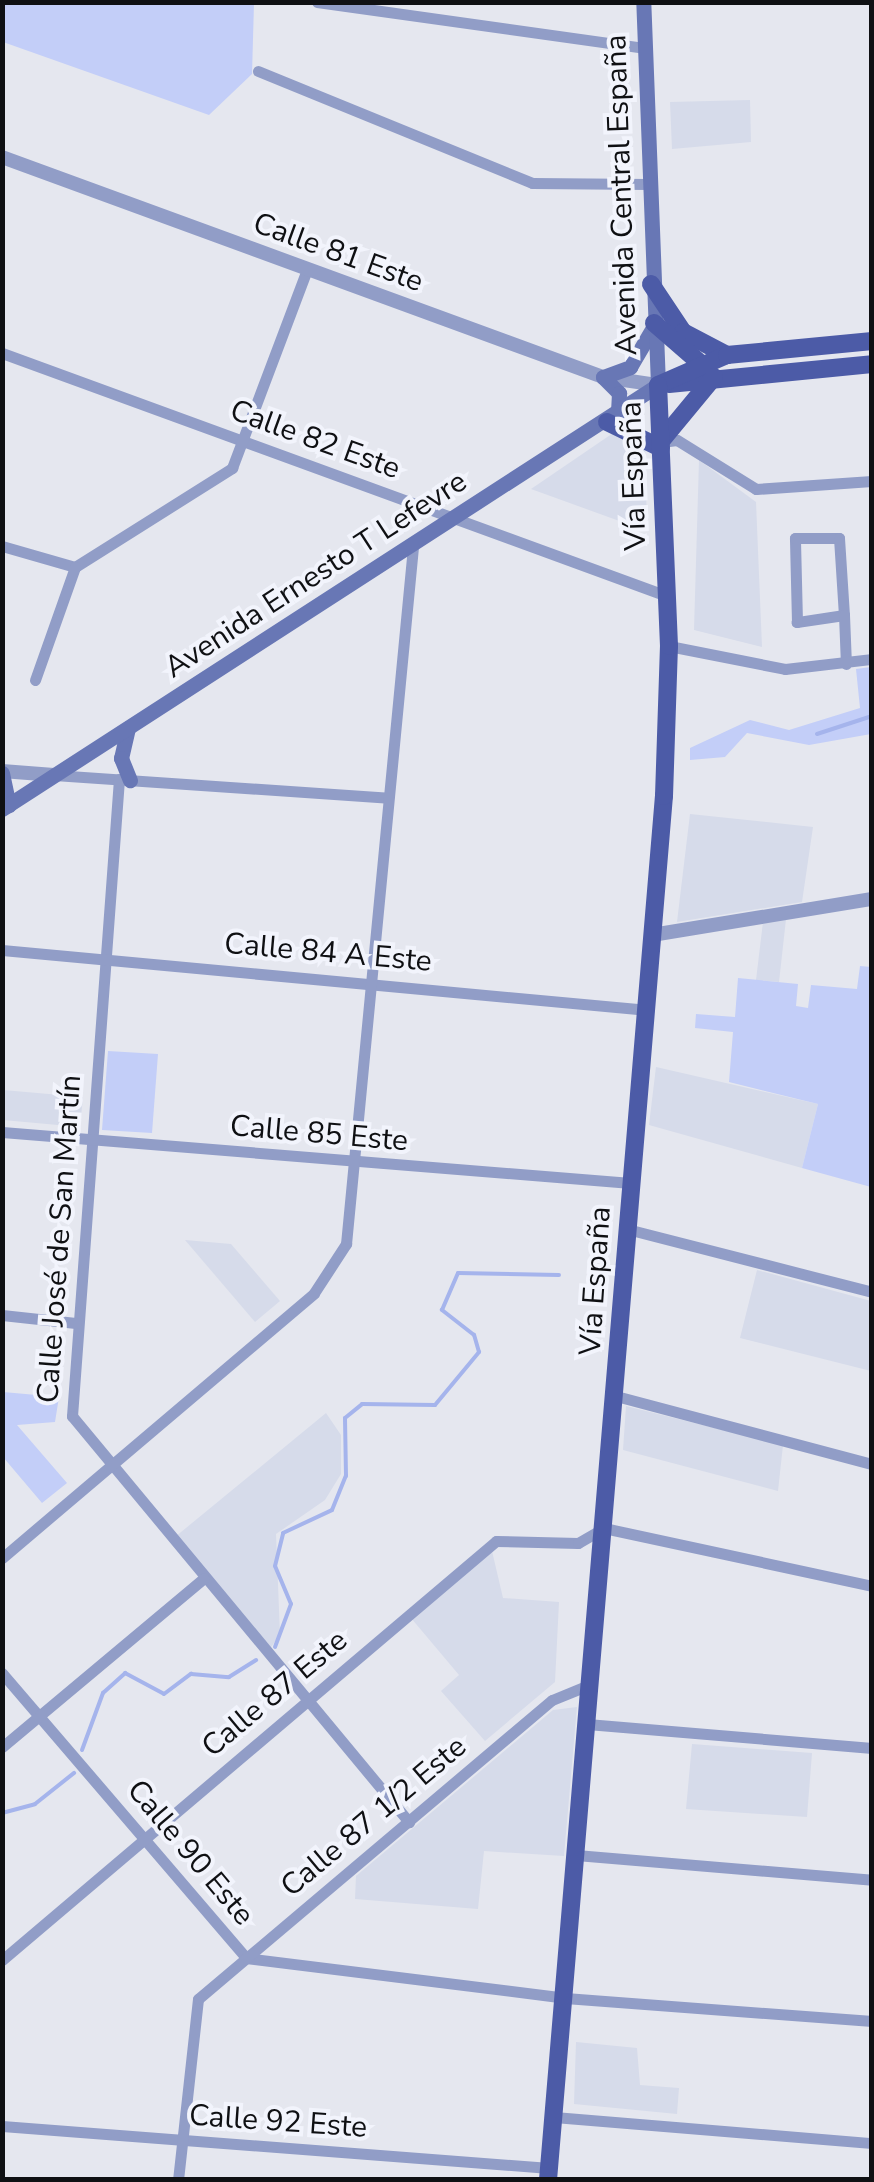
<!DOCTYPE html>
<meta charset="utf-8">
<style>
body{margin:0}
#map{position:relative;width:874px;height:2182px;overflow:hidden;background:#e5e7ef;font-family:"Nunito Sans",sans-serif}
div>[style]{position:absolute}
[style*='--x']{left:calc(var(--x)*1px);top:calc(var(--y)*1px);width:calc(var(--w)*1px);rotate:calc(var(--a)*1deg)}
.built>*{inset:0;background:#d6dbea}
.green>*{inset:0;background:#c3cef8}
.stream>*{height:4px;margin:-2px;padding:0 2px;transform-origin:2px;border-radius:2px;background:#a5b4ec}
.minor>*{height:11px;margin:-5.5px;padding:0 5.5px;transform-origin:5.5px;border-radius:5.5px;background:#919dc7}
.tertiary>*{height:14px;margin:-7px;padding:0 7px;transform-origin:7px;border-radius:7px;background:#919dc7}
.secondary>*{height:15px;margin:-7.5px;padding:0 7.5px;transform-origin:7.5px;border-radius:7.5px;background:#6877b5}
.primary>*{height:18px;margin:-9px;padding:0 9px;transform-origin:9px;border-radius:9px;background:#4c5ba7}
span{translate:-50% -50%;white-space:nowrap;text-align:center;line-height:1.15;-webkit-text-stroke:8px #f2f4fc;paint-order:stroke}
.street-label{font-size:30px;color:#0f1013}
.frame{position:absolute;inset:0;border:5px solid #0f1013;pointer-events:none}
</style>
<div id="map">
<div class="built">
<div style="clip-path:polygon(750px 100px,751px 142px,672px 149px,670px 102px)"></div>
<div style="clip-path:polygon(619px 429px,645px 439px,647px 531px,531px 489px)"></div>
<div style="clip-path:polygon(699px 460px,756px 502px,762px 647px,694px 630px)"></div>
<div style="clip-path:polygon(690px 814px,813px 827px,802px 902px,677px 922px)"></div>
<div style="clip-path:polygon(786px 919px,779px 982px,756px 980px,763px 922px)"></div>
<div style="clip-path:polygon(656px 1067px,818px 1104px,802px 1168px,649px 1125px)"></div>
<div style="clip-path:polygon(3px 1090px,83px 1097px,80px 1127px,3px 1120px)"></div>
<div style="clip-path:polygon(185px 1240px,231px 1244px,280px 1301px,255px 1322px)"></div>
<div style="clip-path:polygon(757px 1270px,871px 1301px,871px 1371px,740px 1338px)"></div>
<div style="clip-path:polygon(626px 1406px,783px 1445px,778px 1491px,623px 1450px)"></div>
<div style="clip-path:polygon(326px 1413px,341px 1435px,341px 1474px,325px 1500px,276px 1534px,280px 1635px,271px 1647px,175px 1537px)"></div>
<div style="clip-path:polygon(492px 1551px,503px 1598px,559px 1602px,555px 1682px,485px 1741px,441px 1691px,459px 1675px,411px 1618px)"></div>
<div style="clip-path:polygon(577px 1707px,564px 1856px,484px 1851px,478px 1909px,355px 1899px,356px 1876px,553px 1710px)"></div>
<div style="clip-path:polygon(692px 1744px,812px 1753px,807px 1817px,686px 1809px)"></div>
<div style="clip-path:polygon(576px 2042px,637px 2048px,640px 2085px,679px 2088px,677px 2114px,574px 2104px)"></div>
</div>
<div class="green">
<div style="clip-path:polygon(3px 2px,254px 3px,252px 74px,209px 115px,3px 42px)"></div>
<div style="clip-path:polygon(871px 667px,871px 734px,809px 745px,747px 733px,725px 757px,690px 760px,690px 748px,750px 720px,789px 730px,860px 708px,856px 669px)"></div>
<div style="clip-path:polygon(860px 966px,871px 967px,871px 1187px,802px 1168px,818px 1104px,729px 1082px,733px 1032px,695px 1028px,696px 1014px,735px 1017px,738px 978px,798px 984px,796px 1006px,808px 1008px,811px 985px,857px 989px)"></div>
<div style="clip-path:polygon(108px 1051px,158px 1054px,152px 1133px,102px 1130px)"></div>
<div style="clip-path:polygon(3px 1392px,59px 1397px,55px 1422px,17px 1425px,67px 1483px,42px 1503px,3px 1457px)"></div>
</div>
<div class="stream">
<div style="--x:817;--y:734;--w:58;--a:-18.1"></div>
<div style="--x:275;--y:1647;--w:46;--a:-69.6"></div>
<div style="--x:291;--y:1604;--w:41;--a:-112.8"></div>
<div style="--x:275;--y:1566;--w:34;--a:-76"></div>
<div style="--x:283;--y:1533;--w:54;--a:-25.1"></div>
<div style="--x:332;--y:1510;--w:37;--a:-68"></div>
<div style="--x:346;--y:1476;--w:58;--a:-91"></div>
<div style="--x:345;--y:1418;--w:22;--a:-39"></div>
<div style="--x:362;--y:1404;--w:73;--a:0.8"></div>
<div style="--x:435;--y:1405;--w:69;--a:-50.3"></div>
<div style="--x:479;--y:1352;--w:18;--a:-106"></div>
<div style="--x:474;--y:1335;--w:41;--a:-142"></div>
<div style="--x:442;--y:1310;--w:40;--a:-66.6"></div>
<div style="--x:458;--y:1273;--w:101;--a:1.1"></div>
<div style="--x:82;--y:1750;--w:61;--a:-69.8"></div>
<div style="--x:103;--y:1693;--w:30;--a:-42"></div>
<div style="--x:125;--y:1673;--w:44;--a:28.3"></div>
<div style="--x:164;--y:1694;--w:34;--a:-37"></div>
<div style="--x:191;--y:1674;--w:38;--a:5"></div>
<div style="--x:229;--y:1677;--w:32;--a:-32"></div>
<div style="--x:2;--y:1813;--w:34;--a:-15"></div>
<div style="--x:35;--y:1804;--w:50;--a:-38.5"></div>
</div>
<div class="minor">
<div style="--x:317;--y:2;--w:330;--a:8"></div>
<div style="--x:258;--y:71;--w:296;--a:22.2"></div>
<div style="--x:532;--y:183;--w:116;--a:0.5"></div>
<div style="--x:2;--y:353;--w:708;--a:20.07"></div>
<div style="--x:661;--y:442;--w:16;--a:-7"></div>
<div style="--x:677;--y:440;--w:93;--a:31.8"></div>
<div style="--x:756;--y:489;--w:116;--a:-3.9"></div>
<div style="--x:2;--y:546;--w:76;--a:16"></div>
<div style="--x:75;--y:567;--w:186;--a:-32.2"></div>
<div style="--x:232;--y:468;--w:210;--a:-69.3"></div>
<div style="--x:844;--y:615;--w:48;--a:171.5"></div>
<div style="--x:797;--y:622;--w:84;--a:-91.4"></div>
<div style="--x:795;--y:538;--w:44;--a:0"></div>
<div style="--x:839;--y:538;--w:77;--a:86.3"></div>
<div style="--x:844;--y:615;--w:49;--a:87.7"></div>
<div style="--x:669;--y:646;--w:118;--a:11.2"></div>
<div style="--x:785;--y:669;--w:88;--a:-6.6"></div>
<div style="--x:35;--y:680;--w:120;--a:-70.5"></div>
<div style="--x:54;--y:775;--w:335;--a:3.9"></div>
<div style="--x:119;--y:779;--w:639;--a:94.22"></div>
<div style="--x:72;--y:1416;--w:528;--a:50.31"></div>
<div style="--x:2;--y:950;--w:649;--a:5.31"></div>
<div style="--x:2;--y:1132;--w:631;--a:4.64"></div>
<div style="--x:627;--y:1229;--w:253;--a:14.4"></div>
<div style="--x:2;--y:1315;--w:74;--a:6.2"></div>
<div style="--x:616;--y:1396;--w:265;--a:14.9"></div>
<div style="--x:2;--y:1558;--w:409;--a:-40.3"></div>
<div style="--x:314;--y:1293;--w:59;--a:-56.9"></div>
<div style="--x:346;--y:1244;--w:700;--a:-84.51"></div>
<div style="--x:2;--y:1673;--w:375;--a:49.4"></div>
<div style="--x:246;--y:1958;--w:321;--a:7.1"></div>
<div style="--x:565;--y:1998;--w:308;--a:4.3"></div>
<div style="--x:587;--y:1724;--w:286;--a:4.8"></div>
<div style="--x:2;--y:1747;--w:263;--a:-39.9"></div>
<div style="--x:576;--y:1855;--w:297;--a:4.8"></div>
<div style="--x:2;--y:1960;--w:648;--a:-40.3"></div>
<div style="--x:496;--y:1541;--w:82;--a:1.4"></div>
<div style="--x:578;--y:1543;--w:30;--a:-30"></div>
<div style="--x:604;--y:1528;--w:274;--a:12.2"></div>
<div style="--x:554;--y:2117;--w:319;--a:4.7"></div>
<div style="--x:2;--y:2126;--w:549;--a:4.39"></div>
<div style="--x:178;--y:2180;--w:182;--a:-83.7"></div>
<div style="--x:198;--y:1999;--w:463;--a:-40.2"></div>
<div style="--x:552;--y:1700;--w:42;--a:-22.3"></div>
</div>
<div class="tertiary">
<div style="--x:2;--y:157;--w:640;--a:20.11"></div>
<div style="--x:603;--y:377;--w:56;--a:8.3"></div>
<div style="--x:2;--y:771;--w:52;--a:4.4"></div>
<div style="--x:652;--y:935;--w:223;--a:-9.3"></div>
</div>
<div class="secondary">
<div style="--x:603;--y:377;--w:29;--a:-20"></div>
<div style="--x:630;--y:367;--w:42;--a:-59.7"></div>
<div style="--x:603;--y:377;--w:23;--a:45"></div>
<div style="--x:619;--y:393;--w:21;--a:93"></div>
<div style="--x:128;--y:728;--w:31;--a:103"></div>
<div style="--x:121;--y:758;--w:24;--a:68"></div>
<div style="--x:2;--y:773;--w:33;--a:78"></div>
<div style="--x:2;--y:809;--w:781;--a:-32.88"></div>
<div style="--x:658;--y:385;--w:383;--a:-92.2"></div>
</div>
<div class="primary">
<div style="--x:651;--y:284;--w:58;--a:56.3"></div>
<div style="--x:683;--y:332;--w:50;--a:27.6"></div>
<div style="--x:654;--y:323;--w:61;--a:41"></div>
<div style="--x:669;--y:384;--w:204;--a:-5.6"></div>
<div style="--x:658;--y:385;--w:75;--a:-23.5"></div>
<div style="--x:727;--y:355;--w:146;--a:-5.5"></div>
<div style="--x:607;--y:422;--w:60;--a:25.7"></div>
<div style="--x:661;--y:441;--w:83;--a:-50.4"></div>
<div style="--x:548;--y:2180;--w:1389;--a:-85.21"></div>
<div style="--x:664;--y:796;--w:150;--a:-88.1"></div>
<div style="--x:669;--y:646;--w:261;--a:-92.4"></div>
</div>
<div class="street-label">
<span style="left:622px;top:195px;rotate:-92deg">Avenida Central España</span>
<span style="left:338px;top:253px;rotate:20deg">Calle 81 Este</span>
<span style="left:315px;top:440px;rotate:20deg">Calle 82 Este</span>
<span style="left:634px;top:476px;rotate:-92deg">Vía España</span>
<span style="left:316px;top:575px;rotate:-33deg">Avenida Ernesto T Lefevre</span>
<span style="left:328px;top:953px;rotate:5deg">Calle 84 A Este</span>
<span style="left:319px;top:1134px;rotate:5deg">Calle 85 Este</span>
<span style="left:60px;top:1239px;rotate:-86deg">Calle José de San Martín</span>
<span style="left:596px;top:1281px;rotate:-86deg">Vía España</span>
<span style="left:275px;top:1694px;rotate:-40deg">Calle 87 Este</span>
<span style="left:374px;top:1817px;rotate:-40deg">Calle 87 1/2 Este</span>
<span style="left:190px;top:1853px;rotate:50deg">Calle 90 Este</span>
<span style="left:278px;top:2122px;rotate:4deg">Calle 92 Este</span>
</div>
<div class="frame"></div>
</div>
